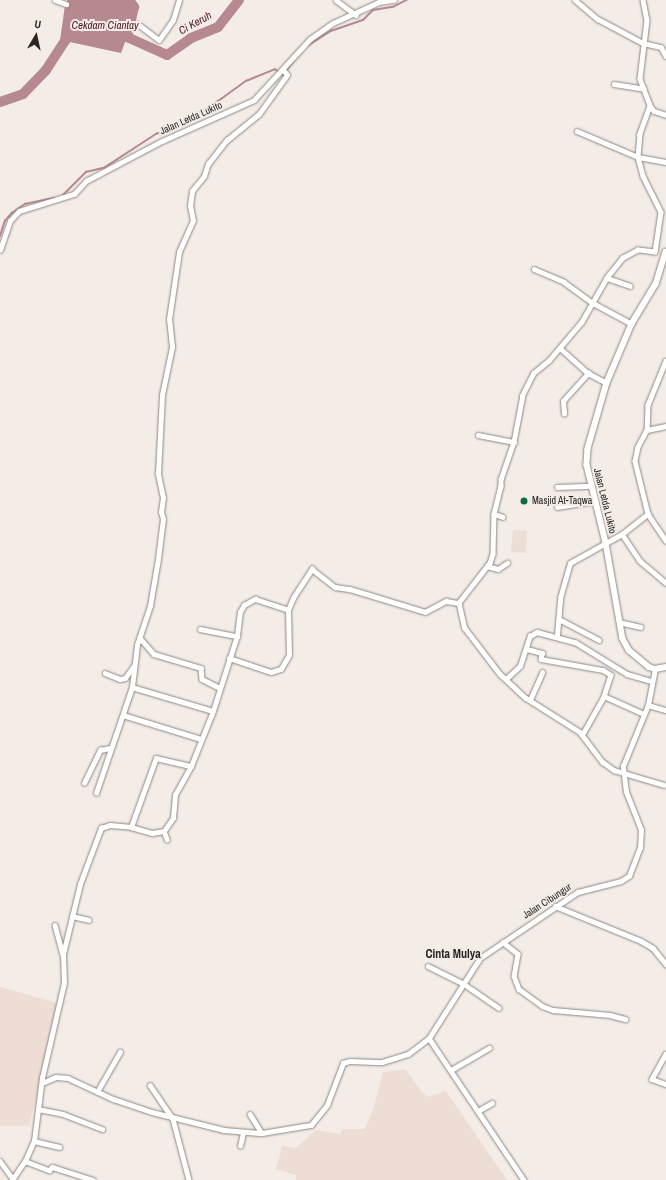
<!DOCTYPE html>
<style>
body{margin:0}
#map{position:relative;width:666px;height:1180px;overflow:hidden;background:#f3ece7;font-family:"Archivo Narrow",sans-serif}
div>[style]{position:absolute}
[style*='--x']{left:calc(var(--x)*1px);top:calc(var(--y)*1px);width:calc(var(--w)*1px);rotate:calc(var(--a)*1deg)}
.built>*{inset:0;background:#edddd5}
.water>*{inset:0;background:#b6898f}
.stream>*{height:1.5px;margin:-0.75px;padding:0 0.75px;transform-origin:0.75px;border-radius:0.75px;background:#b6898f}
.river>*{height:10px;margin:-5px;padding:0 5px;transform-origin:5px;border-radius:5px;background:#b6898f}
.roads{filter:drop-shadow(0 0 1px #8e8783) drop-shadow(0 0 1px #8e8783)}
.minor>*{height:4.5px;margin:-2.25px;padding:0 2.25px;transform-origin:2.25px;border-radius:2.25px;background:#fff}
.tertiary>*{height:5.5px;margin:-2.75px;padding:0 2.75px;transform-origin:2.75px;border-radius:2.75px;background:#fff}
.dots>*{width:11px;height:11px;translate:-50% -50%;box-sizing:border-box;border:2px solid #f3ece7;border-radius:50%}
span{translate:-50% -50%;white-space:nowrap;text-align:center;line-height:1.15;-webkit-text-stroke:4px #f3ece7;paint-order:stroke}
.street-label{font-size:10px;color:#282523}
.poi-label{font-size:10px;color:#282523}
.left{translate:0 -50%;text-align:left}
.water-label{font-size:11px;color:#4e1523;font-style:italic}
.quarter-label{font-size:12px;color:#282523;font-weight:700}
.north{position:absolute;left:16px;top:16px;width:40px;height:40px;-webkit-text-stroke:3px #f3ece7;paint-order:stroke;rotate:9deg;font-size:11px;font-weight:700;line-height:16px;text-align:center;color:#282523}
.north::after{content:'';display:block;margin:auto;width:14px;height:18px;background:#282523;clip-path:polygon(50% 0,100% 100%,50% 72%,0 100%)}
</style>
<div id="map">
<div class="built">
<div style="clip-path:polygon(513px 530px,527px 531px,526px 553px,511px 552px)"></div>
<div style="clip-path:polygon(0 987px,61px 1004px,29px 1126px,0 1126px)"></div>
<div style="clip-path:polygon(402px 1070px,406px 1070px,421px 1091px,428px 1097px,446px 1091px,507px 1180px,296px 1180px,296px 1175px,276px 1169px,282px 1146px,296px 1148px,316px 1130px,340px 1134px,343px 1129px,365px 1129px,374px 1107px,383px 1072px)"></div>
</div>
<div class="water">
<div style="clip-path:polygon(73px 0,129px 0,134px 7px,127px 37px,121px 53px,65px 41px,66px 24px)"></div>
</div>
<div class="stream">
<div style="--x:306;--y:47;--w:30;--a:-33"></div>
<div style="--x:331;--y:31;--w:34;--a:-19"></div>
<div style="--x:363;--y:20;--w:14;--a:-45"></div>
<div style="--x:373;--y:10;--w:20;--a:-9"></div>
<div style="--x:393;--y:7;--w:16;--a:-27"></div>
<div style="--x:63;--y:195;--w:33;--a:-45"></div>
<div style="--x:86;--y:172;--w:18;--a:-13"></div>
<div style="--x:104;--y:168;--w:62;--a:-33.2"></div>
<div style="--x:156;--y:134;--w:27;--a:-24"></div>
<div style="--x:181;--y:123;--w:47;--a:-31"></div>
<div style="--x:221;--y:99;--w:31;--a:-36"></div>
<div style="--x:246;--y:81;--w:31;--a:-22"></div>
<div style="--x:275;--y:69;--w:10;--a:37"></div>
<div style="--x:283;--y:75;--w:28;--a:-52"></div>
<div style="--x:0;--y:236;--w:16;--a:-72"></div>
<div style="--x:5;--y:221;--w:11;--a:-49"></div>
<div style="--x:12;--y:213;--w:16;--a:-35"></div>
<div style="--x:25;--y:204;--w:30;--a:-12"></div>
</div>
<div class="river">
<div style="--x:129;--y:0;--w:9;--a:54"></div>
<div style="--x:134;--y:7;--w:31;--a:103"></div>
<div style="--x:127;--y:37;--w:44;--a:24.2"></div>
<div style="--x:167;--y:55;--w:29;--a:-35"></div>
<div style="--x:191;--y:38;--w:29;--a:-22"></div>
<div style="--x:218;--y:27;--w:34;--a:-52"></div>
<div style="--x:0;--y:102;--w:24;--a:-19"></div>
<div style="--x:23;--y:94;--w:33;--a:-46"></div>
<div style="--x:46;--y:70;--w:35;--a:-57"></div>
<div style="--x:65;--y:41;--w:34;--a:-82"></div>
<div style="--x:70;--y:7;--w:8;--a:-67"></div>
</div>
<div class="roads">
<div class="minor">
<div style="--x:55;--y:0;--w:12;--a:20"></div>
<div style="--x:336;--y:0;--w:25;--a:37"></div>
<div style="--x:575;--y:0;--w:30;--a:40"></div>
<div style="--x:598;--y:19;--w:51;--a:28.1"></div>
<div style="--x:643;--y:43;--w:18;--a:13"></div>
<div style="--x:661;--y:47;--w:10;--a:61"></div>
<div style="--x:643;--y:0;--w:20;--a:79"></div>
<div style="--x:647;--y:20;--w:59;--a:96.8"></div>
<div style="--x:640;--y:79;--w:30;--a:69"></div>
<div style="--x:651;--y:107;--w:5;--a:53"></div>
<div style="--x:654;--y:111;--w:13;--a:18"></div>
<div style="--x:138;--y:24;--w:26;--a:37"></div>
<div style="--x:159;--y:40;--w:24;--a:-55"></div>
<div style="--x:173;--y:20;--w:21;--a:-73"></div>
<div style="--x:614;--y:84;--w:30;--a:9"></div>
<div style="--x:650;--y:106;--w:30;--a:110"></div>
<div style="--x:640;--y:134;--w:23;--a:95"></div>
<div style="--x:638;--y:157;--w:20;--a:75"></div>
<div style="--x:643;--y:176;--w:40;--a:63.4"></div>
<div style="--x:661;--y:212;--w:40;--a:98.5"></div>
<div style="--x:655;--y:252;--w:17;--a:-173"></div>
<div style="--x:638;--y:250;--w:17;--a:152"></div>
<div style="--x:623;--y:258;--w:26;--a:129"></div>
<div style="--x:607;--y:278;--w:51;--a:119.6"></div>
<div style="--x:582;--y:322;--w:51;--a:130.2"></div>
<div style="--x:549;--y:361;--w:19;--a:141"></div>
<div style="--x:534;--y:373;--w:25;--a:117"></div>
<div style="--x:523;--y:395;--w:48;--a:100.8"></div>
<div style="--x:514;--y:442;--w:39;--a:109"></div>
<div style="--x:501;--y:479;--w:7;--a:90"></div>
<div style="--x:501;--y:486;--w:29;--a:104"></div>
<div style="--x:494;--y:514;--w:40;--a:91.4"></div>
<div style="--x:493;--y:554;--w:9;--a:108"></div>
<div style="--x:490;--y:563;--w:51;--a:127.8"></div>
<div style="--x:459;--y:603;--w:26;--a:77"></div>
<div style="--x:465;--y:628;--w:58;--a:52.7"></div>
<div style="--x:500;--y:674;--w:35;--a:43"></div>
<div style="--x:526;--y:698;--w:64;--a:32.2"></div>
<div style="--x:580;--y:732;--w:38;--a:53"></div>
<div style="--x:603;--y:762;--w:14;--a:36"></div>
<div style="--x:614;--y:770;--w:52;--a:16.7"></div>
<div style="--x:577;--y:131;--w:66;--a:23.1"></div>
<div style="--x:638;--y:157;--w:28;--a:10"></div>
<div style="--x:0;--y:250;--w:31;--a:-71"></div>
<div style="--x:10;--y:221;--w:13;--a:-48"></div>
<div style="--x:19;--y:211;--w:58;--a:-17.2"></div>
<div style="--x:74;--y:194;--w:18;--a:-47"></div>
<div style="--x:86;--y:181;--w:86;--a:-27.8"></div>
<div style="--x:162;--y:141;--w:101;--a:-24"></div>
<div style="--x:254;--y:100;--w:83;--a:-47.4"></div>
<div style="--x:310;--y:39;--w:28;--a:-35"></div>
<div style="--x:333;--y:23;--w:51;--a:-24.5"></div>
<div style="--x:379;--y:2;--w:15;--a:-8"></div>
<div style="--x:534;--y:269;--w:33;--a:23"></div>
<div style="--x:564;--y:282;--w:36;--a:36"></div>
<div style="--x:593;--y:303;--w:44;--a:28.3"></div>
<div style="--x:607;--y:278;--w:24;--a:19"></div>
<div style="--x:560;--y:348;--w:38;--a:42"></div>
<div style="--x:588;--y:373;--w:21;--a:28"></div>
<div style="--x:666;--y:361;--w:48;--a:112.2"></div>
<div style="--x:648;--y:405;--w:25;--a:92"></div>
<div style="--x:647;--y:430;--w:19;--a:118"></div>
<div style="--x:638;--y:447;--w:14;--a:102"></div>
<div style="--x:635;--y:461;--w:55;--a:76.2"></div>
<div style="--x:648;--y:514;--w:32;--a:56"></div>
<div style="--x:564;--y:414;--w:13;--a:-94"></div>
<div style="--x:563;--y:401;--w:38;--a:-48"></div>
<div style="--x:647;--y:430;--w:19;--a:-12"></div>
<div style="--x:478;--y:435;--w:37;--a:11"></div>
<div style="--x:557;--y:487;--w:34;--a:-2"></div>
<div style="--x:557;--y:507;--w:39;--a:-9"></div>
<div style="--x:494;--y:514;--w:9;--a:18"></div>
<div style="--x:622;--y:534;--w:32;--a:56"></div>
<div style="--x:640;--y:561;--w:34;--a:40"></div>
<div style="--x:487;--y:566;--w:11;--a:15"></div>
<div style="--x:498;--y:569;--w:11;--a:-34"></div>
<div style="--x:559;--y:619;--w:45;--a:27.7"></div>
<div style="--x:619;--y:622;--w:22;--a:13"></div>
<div style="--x:200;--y:629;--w:38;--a:11"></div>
<div style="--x:557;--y:635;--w:37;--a:-85"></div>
<div style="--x:560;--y:598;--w:36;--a:-74"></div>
<div style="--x:570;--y:563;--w:60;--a:-29.1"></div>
<div style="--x:622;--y:534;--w:33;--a:-38"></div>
<div style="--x:140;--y:638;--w:21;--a:49"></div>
<div style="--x:154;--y:654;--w:49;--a:16.6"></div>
<div style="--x:201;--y:668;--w:11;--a:85"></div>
<div style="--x:202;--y:679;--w:20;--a:27"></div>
<div style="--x:527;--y:649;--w:16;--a:15"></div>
<div style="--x:542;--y:653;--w:6;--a:99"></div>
<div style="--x:541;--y:659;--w:63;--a:10.1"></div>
<div style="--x:603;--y:670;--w:9;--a:32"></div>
<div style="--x:611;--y:675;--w:22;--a:108"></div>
<div style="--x:229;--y:658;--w:44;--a:18.4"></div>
<div style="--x:271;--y:672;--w:10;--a:-17"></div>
<div style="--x:281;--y:669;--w:16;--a:-60"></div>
<div style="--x:289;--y:655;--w:45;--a:-91.3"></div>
<div style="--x:288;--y:610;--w:13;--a:-67"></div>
<div style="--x:293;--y:598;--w:35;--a:-57"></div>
<div style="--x:312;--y:569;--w:29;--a:38"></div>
<div style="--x:335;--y:587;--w:15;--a:8"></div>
<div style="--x:350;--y:589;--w:78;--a:17"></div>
<div style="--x:425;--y:612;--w:24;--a:-28"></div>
<div style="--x:446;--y:601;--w:13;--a:9"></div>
<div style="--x:105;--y:673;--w:16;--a:22"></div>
<div style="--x:120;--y:679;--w:5;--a:-11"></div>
<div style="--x:125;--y:678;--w:14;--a:-54"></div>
<div style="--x:506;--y:679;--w:19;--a:-43"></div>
<div style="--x:520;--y:666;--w:32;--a:-72"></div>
<div style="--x:530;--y:636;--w:8;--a:-30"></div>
<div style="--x:537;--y:632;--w:39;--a:15"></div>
<div style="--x:575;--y:642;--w:61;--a:31.6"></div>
<div style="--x:627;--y:674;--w:26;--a:16"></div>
<div style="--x:132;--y:687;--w:84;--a:16.5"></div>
<div style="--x:530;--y:700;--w:30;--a:-66"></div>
<div style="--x:648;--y:705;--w:19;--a:16"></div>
<div style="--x:123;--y:715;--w:82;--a:17.1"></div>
<div style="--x:582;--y:735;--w:45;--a:-60.6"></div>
<div style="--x:604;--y:696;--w:44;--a:24.2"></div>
<div style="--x:84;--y:783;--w:37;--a:-64"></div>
<div style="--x:100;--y:750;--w:10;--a:-11"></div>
<div style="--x:96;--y:793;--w:112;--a:-71.2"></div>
<div style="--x:132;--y:687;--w:42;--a:-83.2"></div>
<div style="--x:137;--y:645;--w:41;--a:-71.6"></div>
<div style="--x:150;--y:606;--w:48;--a:-80.3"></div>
<div style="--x:158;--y:559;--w:40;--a:-82.9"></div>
<div style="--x:163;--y:519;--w:7;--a:-106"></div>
<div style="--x:161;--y:512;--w:14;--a:-82"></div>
<div style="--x:163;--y:498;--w:25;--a:-102"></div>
<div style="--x:158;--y:474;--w:79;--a:-87.1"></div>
<div style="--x:162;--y:395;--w:49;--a:-78.2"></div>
<div style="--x:172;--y:347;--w:28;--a:-96"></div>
<div style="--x:169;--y:319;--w:68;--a:-81.5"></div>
<div style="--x:179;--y:252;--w:34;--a:-66"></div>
<div style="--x:193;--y:221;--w:15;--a:-101"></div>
<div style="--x:190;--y:206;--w:15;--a:-82"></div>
<div style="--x:192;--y:191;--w:19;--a:-51"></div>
<div style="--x:204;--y:176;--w:13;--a:-72"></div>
<div style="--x:208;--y:164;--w:31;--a:-52"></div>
<div style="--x:227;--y:140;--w:41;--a:-39.1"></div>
<div style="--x:259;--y:114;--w:48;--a:-54.3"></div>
<div style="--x:287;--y:75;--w:6;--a:-129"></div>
<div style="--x:131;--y:827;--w:22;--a:16"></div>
<div style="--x:152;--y:833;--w:12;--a:-9"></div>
<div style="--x:164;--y:831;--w:16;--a:-55"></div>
<div style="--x:173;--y:818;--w:23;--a:-85"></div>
<div style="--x:175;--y:795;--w:33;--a:-61"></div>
<div style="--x:164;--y:831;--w:9;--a:69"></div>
<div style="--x:555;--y:906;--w:93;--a:22.1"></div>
<div style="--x:641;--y:941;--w:14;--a:30"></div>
<div style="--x:653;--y:948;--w:21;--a:51"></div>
<div style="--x:72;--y:916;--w:17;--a:13"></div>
<div style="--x:55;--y:925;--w:30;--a:75"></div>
<div style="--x:503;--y:942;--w:19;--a:39"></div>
<div style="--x:518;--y:954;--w:22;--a:100"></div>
<div style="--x:514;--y:976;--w:14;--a:69"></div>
<div style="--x:519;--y:989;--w:29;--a:36"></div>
<div style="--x:542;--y:1006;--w:12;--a:20"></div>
<div style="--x:553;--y:1010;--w:57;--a:5"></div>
<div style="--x:610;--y:1015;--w:16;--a:15"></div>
<div style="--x:428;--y:966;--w:40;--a:26.6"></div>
<div style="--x:464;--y:984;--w:42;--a:34.4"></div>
<div style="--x:429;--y:1038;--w:171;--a:56.2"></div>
<div style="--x:666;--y:1054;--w:29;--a:119"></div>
<div style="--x:652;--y:1079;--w:15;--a:20"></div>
<div style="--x:451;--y:1070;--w:44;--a:-30.1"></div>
<div style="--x:42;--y:1083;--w:15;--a:-23"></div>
<div style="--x:56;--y:1077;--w:12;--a:5"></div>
<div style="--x:68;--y:1078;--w:50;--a:25"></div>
<div style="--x:113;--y:1099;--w:41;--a:18.4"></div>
<div style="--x:152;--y:1112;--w:74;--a:14"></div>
<div style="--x:224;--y:1130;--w:38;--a:5"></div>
<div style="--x:262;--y:1133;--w:50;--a:-9.3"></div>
<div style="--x:311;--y:1125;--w:26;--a:-51"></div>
<div style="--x:327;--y:1105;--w:45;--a:-69.1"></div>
<div style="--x:343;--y:1063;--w:7;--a:-16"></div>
<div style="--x:350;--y:1061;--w:32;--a:2"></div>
<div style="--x:382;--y:1062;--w:27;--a:-17"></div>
<div style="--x:408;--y:1054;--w:26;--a:-37"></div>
<div style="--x:429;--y:1038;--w:95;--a:-57.5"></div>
<div style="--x:480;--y:958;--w:118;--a:-34"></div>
<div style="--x:578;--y:892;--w:44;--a:-14.3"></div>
<div style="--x:621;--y:881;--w:9;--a:-32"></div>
<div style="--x:629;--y:876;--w:30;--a:-69"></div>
<div style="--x:640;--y:848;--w:18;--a:-87"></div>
<div style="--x:641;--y:830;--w:41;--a:-111.5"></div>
<div style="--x:626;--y:792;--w:26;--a:-97"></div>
<div style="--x:623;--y:766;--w:66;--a:-67.7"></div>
<div style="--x:648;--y:705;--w:37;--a:-79"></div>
<div style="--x:150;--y:1085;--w:41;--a:55.9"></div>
<div style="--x:173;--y:1119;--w:63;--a:75.3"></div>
<div style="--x:97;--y:1092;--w:46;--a:-60.1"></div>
<div style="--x:38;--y:1109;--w:25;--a:11"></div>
<div style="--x:63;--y:1114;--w:42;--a:21"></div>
<div style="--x:478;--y:1111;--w:16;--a:-30"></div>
<div style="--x:250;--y:1114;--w:22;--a:58"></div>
<div style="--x:34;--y:1141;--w:26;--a:13"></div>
<div style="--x:240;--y:1146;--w:13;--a:-77"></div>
<div style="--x:0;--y:1161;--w:22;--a:54"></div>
<div style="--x:25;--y:1161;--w:26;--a:21"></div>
<div style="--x:49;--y:1170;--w:4;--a:-45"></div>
<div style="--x:52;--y:1167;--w:43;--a:17.6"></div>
<div style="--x:12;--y:1180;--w:23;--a:-56"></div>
<div style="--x:25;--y:1161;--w:22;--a:-66"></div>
<div style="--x:34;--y:1141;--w:64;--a:-82.8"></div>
<div style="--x:42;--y:1078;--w:98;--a:-77"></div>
<div style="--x:64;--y:983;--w:29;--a:-92"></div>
<div style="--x:63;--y:954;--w:72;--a:-76.3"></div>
<div style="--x:80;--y:884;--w:60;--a:-69.4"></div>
<div style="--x:101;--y:828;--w:9;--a:-18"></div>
<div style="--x:110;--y:825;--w:21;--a:5"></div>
<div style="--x:131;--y:827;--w:73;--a:-70.1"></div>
<div style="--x:156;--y:758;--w:36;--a:13"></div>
<div style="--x:191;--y:766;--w:59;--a:-68.2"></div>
<div style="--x:213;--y:711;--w:79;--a:-72.3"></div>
<div style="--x:237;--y:636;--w:24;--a:-83"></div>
<div style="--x:240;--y:612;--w:8;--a:-60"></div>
<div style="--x:244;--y:605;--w:13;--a:-29"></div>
<div style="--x:255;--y:599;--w:35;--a:18"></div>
</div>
<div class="tertiary">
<div style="--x:666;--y:252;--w:34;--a:107"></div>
<div style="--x:656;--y:284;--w:47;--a:121"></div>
<div style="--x:632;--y:324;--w:64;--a:113"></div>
<div style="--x:607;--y:383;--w:69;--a:106.1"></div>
<div style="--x:588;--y:449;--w:16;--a:94"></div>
<div style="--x:587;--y:465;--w:80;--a:76.3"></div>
<div style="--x:606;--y:543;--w:97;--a:80"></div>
<div style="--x:623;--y:639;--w:13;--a:61"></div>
<div style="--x:629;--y:650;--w:26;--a:40"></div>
<div style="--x:649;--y:667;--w:6;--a:18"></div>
<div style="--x:655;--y:669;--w:11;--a:-10"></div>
</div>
</div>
<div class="dots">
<div style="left:524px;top:501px;background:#116d41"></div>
</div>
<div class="street-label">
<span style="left:191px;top:118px;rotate:-24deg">Jalan Letda Lukito</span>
<span style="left:605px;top:501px;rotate:76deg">Jalan Letda Lukito</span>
<span style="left:547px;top:901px;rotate:-33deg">Jalan Cibungur</span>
</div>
<div class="poi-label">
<span class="left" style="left:532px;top:501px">Masjid At-Taqwa</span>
</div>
<div class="water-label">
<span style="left:195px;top:23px;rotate:-29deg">Ci Keruh</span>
<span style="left:105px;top:25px">Cekdam Ciantay</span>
</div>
<div class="quarter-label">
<span style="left:453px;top:955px">Cinta Mulya</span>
</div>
<div class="north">U</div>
</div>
